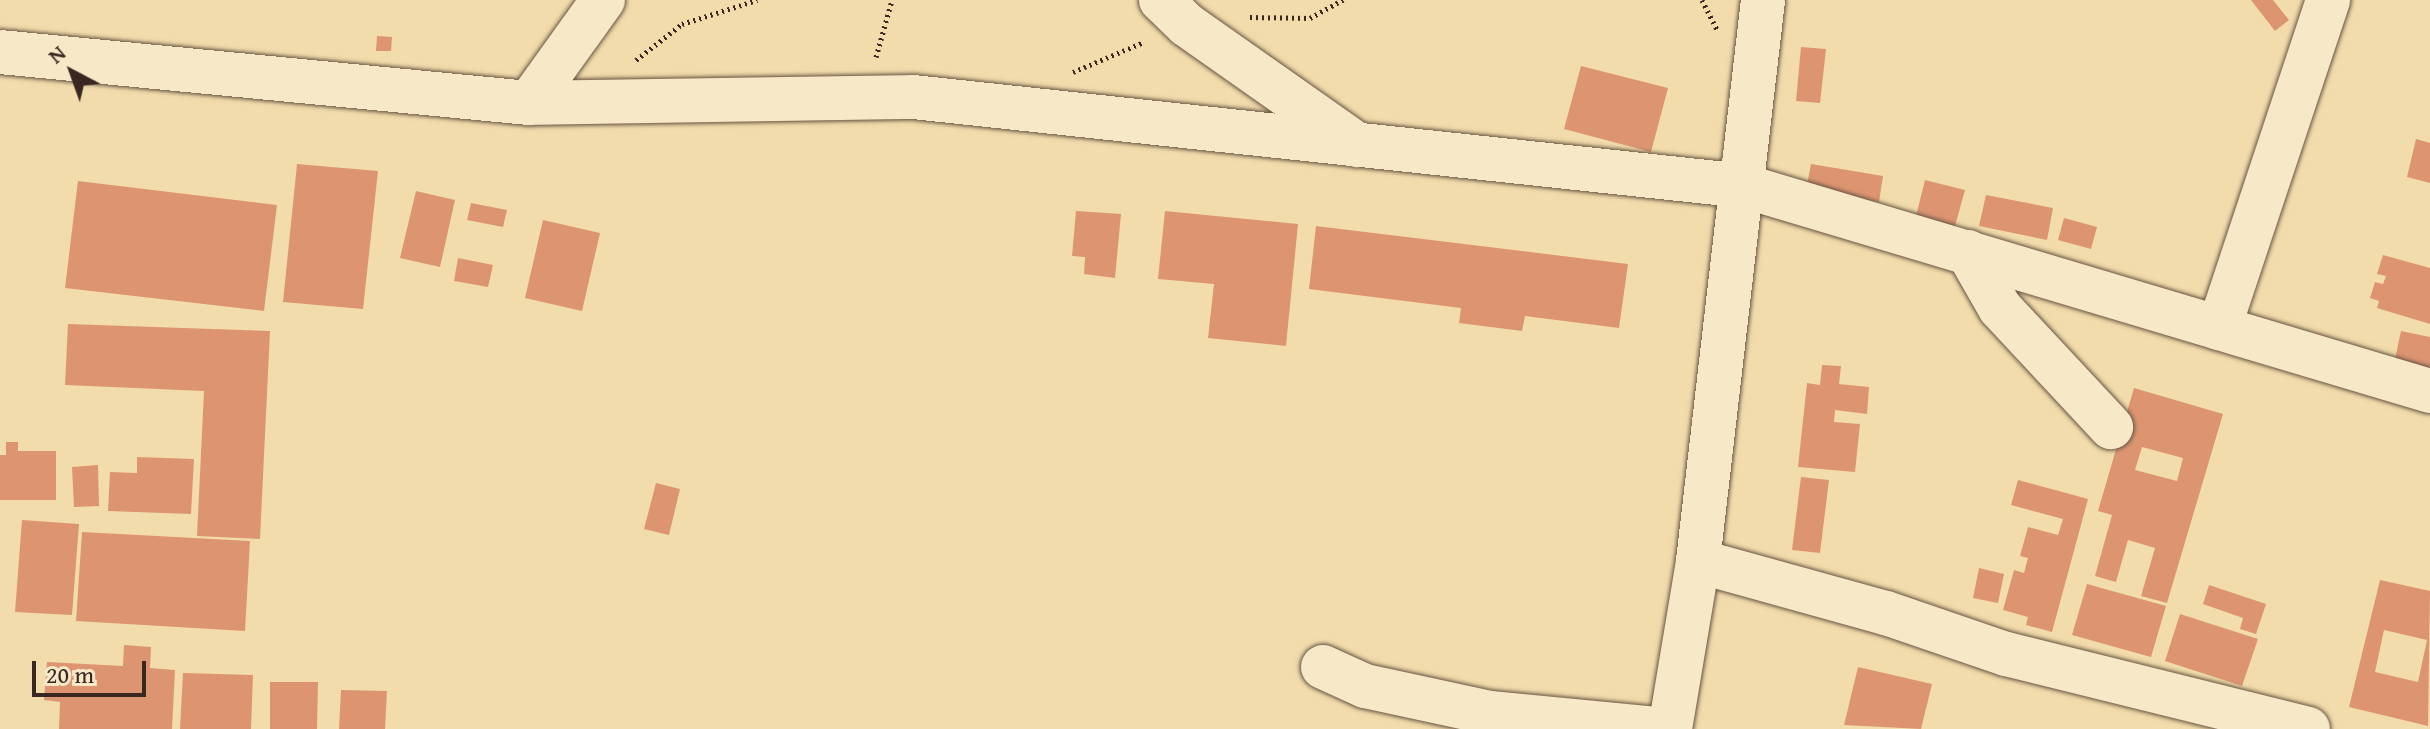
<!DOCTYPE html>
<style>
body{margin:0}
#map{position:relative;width:2430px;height:729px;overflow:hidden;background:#f2dcab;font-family:"Gentium Book Plus",serif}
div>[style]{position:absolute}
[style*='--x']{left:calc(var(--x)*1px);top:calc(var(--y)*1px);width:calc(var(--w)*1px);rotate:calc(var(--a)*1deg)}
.building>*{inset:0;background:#dd9571}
.path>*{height:5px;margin-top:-2.5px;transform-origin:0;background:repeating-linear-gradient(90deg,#3a2721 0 2px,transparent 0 6px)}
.roads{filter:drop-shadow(0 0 2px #685444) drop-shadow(0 0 2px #685444)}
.minor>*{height:44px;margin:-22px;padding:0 22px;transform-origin:22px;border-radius:22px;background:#f7e8c8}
span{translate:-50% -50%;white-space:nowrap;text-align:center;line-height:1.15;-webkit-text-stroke:8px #f7e8c8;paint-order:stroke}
.north{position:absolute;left:32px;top:32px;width:80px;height:80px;-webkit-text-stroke:6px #f7e8c8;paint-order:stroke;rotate:319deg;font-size:22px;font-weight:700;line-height:32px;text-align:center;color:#3a2721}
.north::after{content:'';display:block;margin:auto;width:28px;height:36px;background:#3a2721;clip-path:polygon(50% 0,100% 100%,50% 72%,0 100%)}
.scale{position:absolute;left:32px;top:661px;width:114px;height:36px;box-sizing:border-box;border:4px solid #3a2721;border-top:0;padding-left:10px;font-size:24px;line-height:28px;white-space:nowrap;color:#3a2721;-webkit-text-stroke:6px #f7e8c8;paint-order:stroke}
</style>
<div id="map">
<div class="building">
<div style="clip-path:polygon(2251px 0,2273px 0,2289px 20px,2275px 31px)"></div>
<div style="clip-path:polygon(377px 36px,392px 37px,391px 51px,376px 51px)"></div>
<div style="clip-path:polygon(1801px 47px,1826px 49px,1820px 103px,1796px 101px)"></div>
<div style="clip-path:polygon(1581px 66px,1668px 88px,1651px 152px,1564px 129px)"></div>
<div style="clip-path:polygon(2416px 139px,2430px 143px,2430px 183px,2407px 177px)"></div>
<div style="clip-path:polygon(297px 164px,378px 171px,363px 309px,283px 302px)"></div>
<div style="clip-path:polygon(1811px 164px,1883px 176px,1879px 202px,1806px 190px)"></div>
<div style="clip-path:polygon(1925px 180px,1965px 190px,1955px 226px,1916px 216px)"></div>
<div style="clip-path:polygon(78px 181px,277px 205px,264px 311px,65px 288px)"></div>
<div style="clip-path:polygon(416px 191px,455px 200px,440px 267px,400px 258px)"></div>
<div style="clip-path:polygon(1986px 195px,2053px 208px,2047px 240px,1979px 226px)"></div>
<div style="clip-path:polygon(471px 203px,507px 210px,503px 227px,467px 220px)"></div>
<div style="clip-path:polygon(1076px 211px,1121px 214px,1115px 278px,1084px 274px,1085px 257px,1072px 256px)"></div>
<div style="clip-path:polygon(1165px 211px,1298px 224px,1286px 346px,1208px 338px,1214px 284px,1158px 279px)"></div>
<div style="clip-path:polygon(2064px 218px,2097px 227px,2091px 249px,2058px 240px)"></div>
<div style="clip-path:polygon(543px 220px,600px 233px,582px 311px,525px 298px)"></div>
<div style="clip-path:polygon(1316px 226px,1628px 264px,1619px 328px,1525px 316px,1522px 331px,1459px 323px,1461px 308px,1309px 289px)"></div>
<div style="clip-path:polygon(2383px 255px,2430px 268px,2430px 324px,2377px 308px,2379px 301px,2370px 298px,2375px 282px,2383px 284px,2386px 276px,2377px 274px)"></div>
<div style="clip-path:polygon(458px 258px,493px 265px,488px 287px,454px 281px)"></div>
<div style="clip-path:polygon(68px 324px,270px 331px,260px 539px,197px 536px,204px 391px,65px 385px)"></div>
<div style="clip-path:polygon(2401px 331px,2430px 337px,2430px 377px,2393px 369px)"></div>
<div style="clip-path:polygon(1822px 365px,1841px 366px,1839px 384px,1869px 387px,1867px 414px,1835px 410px,1834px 422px,1860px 424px,1855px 472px,1798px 467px,1807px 383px,1820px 385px)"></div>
<div style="clip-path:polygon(evenodd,2134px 388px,2223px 414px,2167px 603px,2141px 596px,2155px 548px,2128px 540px,2116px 582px,2095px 576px,2112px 515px,2098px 511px,2134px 388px,2142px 447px,2183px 458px,2177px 481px,2135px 470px,2142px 447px)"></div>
<div style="clip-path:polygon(6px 442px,18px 442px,18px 451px,56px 451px,56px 500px,0 500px,0 455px,6px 455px)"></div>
<div style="clip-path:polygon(137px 457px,194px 459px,191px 514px,108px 511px,110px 472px,137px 473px)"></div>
<div style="clip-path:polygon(98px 465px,99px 506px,74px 507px,72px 467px)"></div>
<div style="clip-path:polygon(1801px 477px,1829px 480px,1820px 553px,1792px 550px)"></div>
<div style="clip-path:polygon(2018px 480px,2088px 499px,2052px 632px,2026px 625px,2028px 617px,2003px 610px,2014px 570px,2024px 573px,2028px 558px,2020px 556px,2028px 527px,2058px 535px,2063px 519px,2011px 505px)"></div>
<div style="clip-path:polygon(656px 483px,680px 489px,669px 535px,644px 529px)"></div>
<div style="clip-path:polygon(22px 520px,79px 524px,72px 615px,15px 612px)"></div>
<div style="clip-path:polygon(82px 532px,250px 541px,245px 631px,76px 621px)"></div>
<div style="clip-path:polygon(1979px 568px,2004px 574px,1998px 603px,1973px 598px)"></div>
<div style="clip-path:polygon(evenodd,2380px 580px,2430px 591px,2428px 726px,2349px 707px,2380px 580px,2384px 630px,2427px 640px,2418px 682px,2375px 672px,2384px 630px)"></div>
<div style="clip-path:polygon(2087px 584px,2166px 606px,2151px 657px,2072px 635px)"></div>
<div style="clip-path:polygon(2209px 585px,2266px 604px,2256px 634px,2240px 629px,2243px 618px,2203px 604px)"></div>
<div style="clip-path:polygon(2180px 614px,2258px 639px,2242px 686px,2165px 661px)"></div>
<div style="clip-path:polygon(124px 645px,151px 647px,150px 668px,175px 670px,172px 729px,59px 729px,60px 702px,44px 700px,47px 662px,123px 666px)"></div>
<div style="clip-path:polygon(1858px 667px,1932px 684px,1921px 729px,1844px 725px)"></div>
<div style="clip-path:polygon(183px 673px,253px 675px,251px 729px,180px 729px)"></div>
<div style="clip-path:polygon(270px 682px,318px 682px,317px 729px,270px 729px)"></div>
<div style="clip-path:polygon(341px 690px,387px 691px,385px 729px,339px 729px)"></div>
</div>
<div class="path">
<div style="--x:1702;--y:0;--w:35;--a:63"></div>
<div style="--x:1250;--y:17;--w:60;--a:1"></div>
<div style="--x:1310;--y:18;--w:38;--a:-29"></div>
<div style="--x:876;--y:57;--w:59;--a:-74.3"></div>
<div style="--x:636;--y:60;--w:58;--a:-38"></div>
<div style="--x:682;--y:24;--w:79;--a:-17.7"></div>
<div style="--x:1073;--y:72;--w:77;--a:-22.9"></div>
</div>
<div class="roads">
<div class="minor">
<div style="--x:1161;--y:0;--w:36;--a:44"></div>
<div style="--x:1187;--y:25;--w:209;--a:35.1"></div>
<div style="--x:0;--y:52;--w:531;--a:5.51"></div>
<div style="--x:529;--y:103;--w:384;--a:-0.9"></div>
<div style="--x:913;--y:97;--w:836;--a:6.11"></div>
<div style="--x:1744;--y:186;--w:716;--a:16.64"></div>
<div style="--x:529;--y:103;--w:127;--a:-54.3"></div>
<div style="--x:1968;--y:252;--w:64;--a:60.3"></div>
<div style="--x:2000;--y:308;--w:163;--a:47"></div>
<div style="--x:2219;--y:328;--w:346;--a:-71.6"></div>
<div style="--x:1698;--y:561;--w:195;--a:15.5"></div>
<div style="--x:1886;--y:613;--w:127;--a:18.9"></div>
<div style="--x:2006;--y:654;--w:311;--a:13.9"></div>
<div style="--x:1323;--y:667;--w:46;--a:24.3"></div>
<div style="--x:1365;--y:686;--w:128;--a:12.2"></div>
<div style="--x:1490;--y:713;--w:167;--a:5.5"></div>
<div style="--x:1670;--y:729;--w:170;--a:-80.5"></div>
<div style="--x:1698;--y:561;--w:565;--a:-83.39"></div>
</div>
</div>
<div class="north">N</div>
<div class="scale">20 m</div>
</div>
